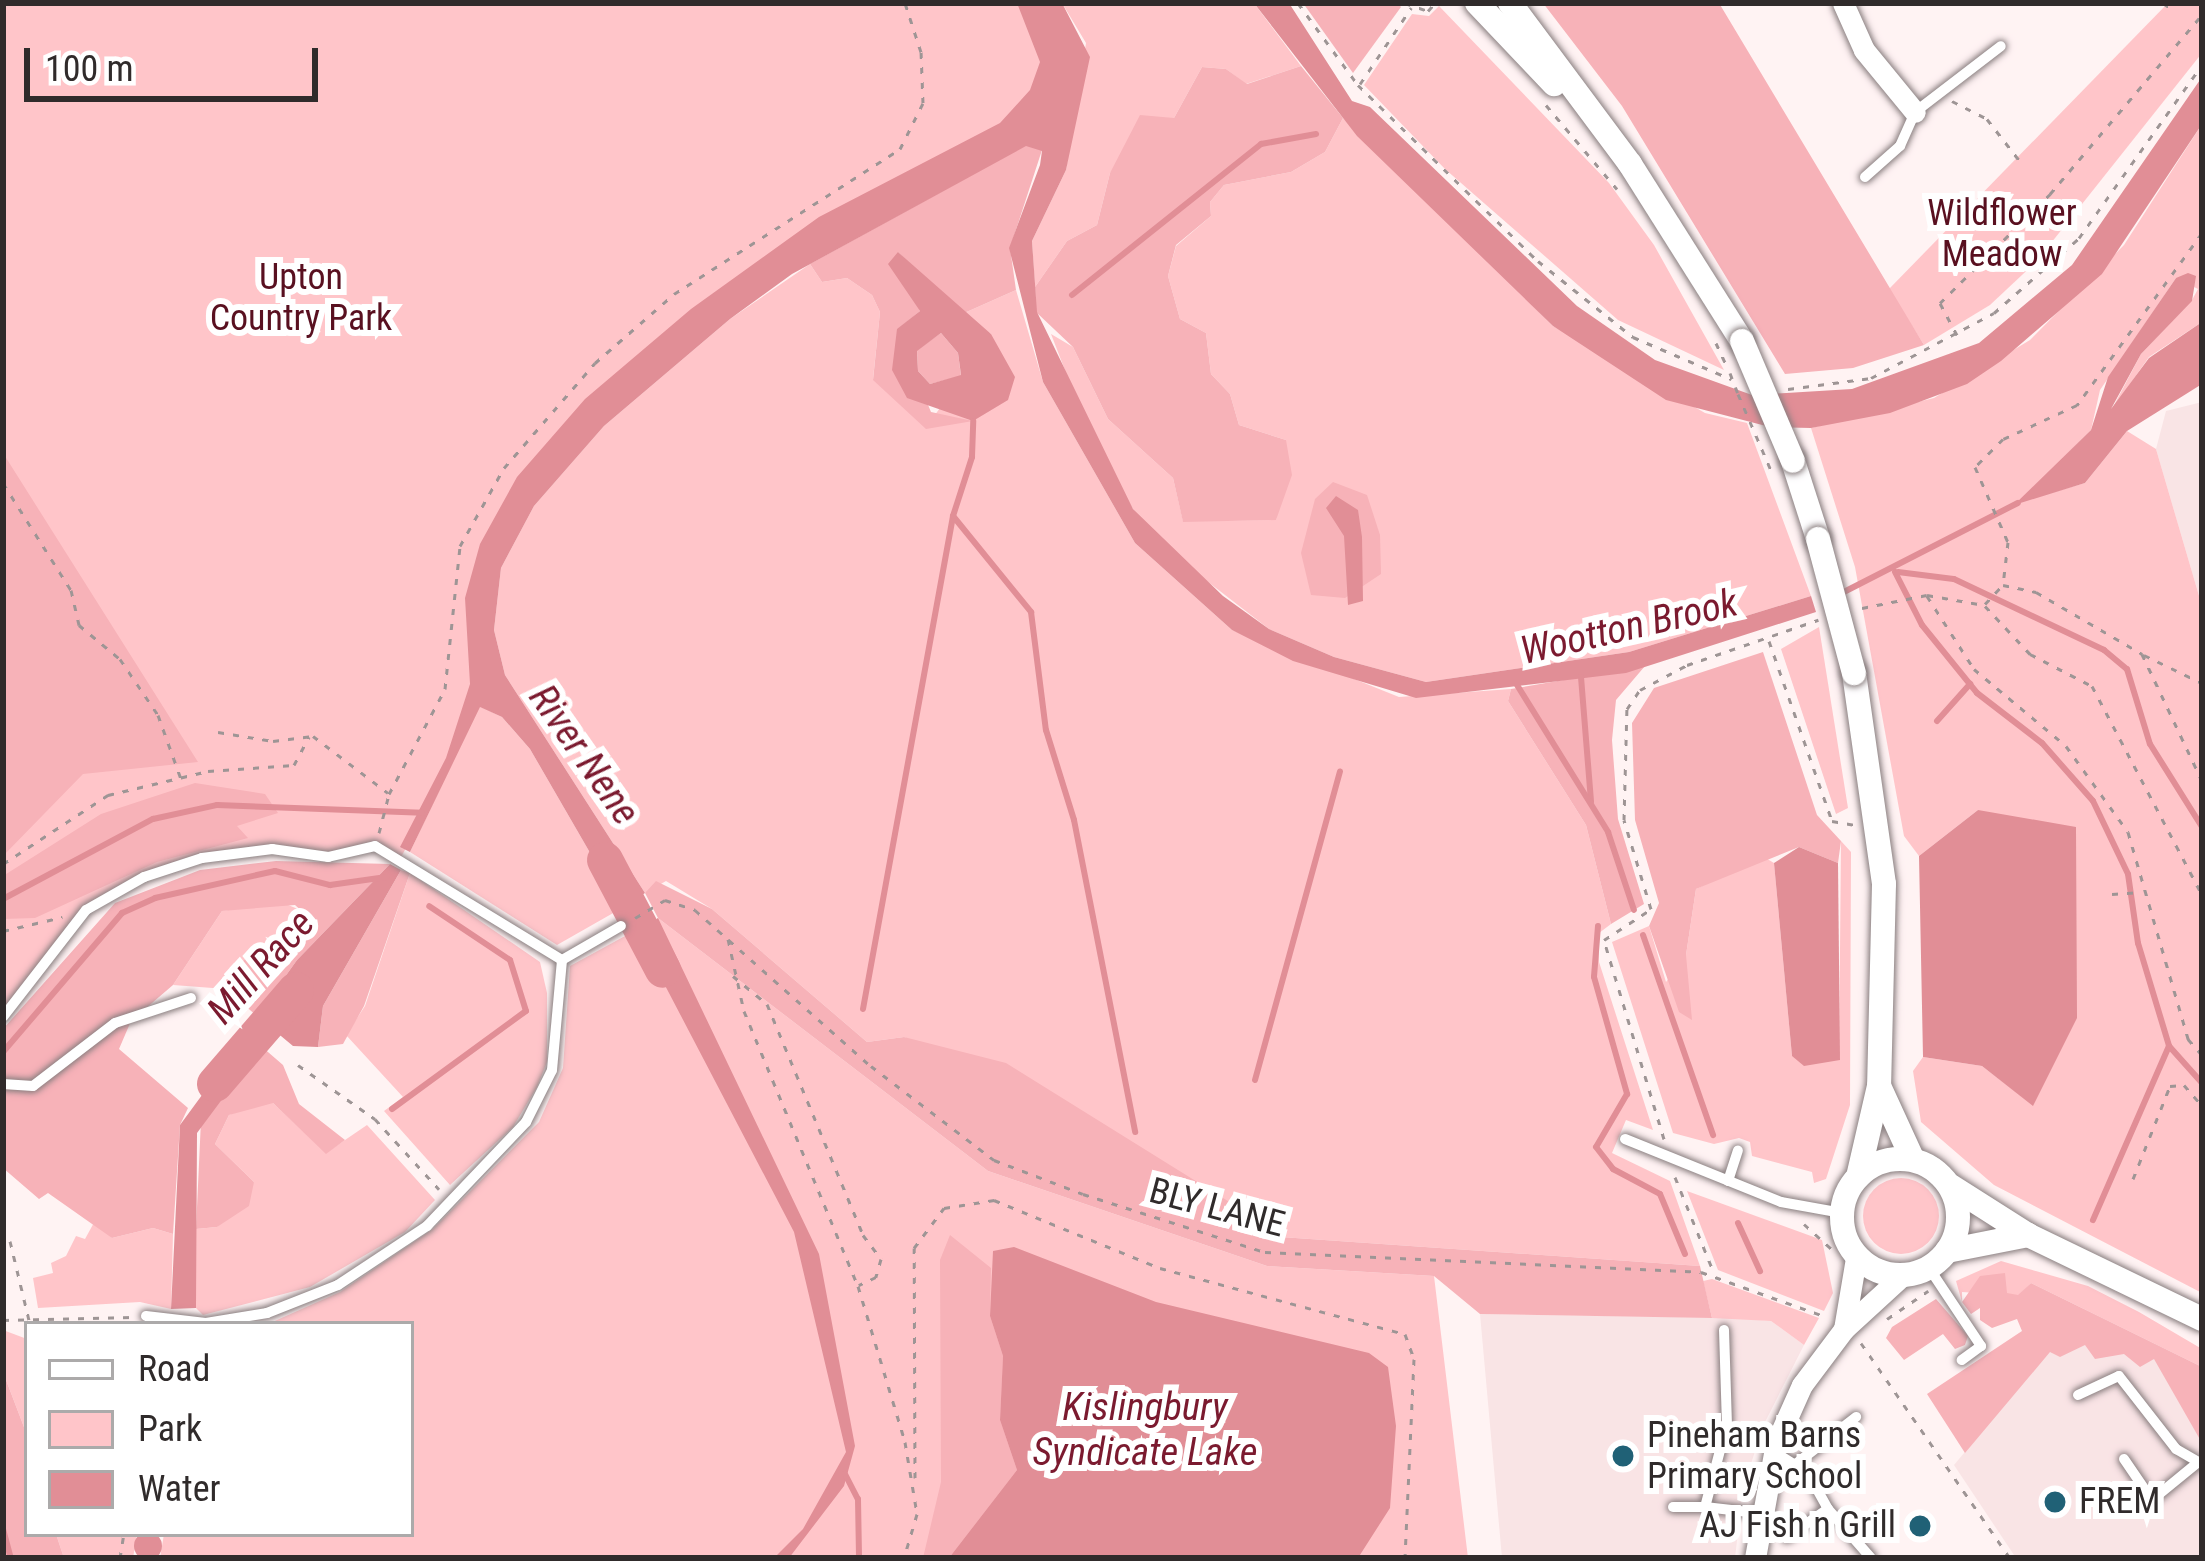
<!DOCTYPE html>
<style>
body{margin:0}
#map{position:relative;width:2205px;height:1561px;overflow:hidden;background:#fff3f3;font-family:"Roboto Condensed",sans-serif}
div>[style]{position:absolute}
[style*='--x']{left:calc(var(--x)*1px);top:calc(var(--y)*1px);width:calc(var(--w)*1px);rotate:calc(var(--a)*1deg)}
.built>*{inset:0;background:#f9e4e5}
.green>*{inset:0;background:#ffc5c9}
.round{border-radius:50%}
.forest>*{inset:0;background:#f7b2b8}
.water>*{inset:0;background:#e18e96}
.stream>*{height:6px;margin:-3px;padding:0 3px;transform-origin:3px;border-radius:3px;background:#e18e96}
.river>*{height:36px;margin:-18px;padding:0 18px;transform-origin:18px;border-radius:18px;background:#e18e96}
.path>*{height:3px;margin-top:-1.5px;transform-origin:0;background:repeating-linear-gradient(90deg,#9e9595 0 6px,transparent 0 15px)}
.roads{filter:drop-shadow(0 0 3px #8a7f80) drop-shadow(0 0 3px #8a7f80)}
.service>*{height:10px;margin:-5px;padding:0 5px;transform-origin:5px;border-radius:5px;background:#fff}
.minor>*{height:21px;margin:-10.5px;padding:0 10.5px;transform-origin:10.5px;border-radius:10.5px;background:#fff}
.tertiary>*{height:24px;margin:-12px;padding:0 12px;transform-origin:12px;border-radius:12px;background:#fff}
.tertiary>.ring{margin:-12px;padding:0;box-sizing:content-box;background:none;border:24px solid #fff;border-radius:50%}
.path-bridge>*{height:3px;margin-top:-1.5px;transform-origin:0;background:repeating-linear-gradient(90deg,#9e9595 0 6px,transparent 0 15px)}
.bridges{filter:drop-shadow(0 0 3px #8a7f80) drop-shadow(0 0 3px #8a7f80)}
.tertiary-bridge>*{height:24px;margin:-12px;padding:0 12px;transform-origin:12px;border-radius:12px;background:#fff}
.dots>*{width:33px;height:33px;translate:-50% -50%;box-sizing:border-box;border:6px solid #fff;border-radius:50%}
span{translate:-50% -50%;white-space:nowrap;text-align:center;line-height:1.15;-webkit-text-stroke:12px #fff;paint-order:stroke}
.park-label{font-size:36px;color:#591020}
.street-label{font-size:36px;color:#302b2b}
.poi-label{font-size:36px;color:#302b2b}
.left{translate:0 -50%;text-align:left}
.right{translate:-100% -50%;text-align:right}
.water-label{font-size:39px;color:#7b1a2f;font-style:italic}
.frame{position:absolute;inset:0;border:6px solid #302b2b;pointer-events:none}
.legend{position:absolute;left:24px;top:1321px;width:390px;height:216px;box-sizing:border-box;background:#fff;border:3px solid #acaaaa;margin:0;padding:15px 21px;list-style:none;font-size:36px;color:#302b2b}
.legend li{display:flex;align-items:center;gap:24px;height:60px}
.legend b{width:60px;border:3px solid #acaaaa}
.scale{position:absolute;left:24px;top:48px;width:294px;height:54px;box-sizing:border-box;border:6px solid #302b2b;border-top:0;padding-left:15px;font-size:36px;line-height:42px;white-space:nowrap;color:#302b2b;-webkit-text-stroke:9px #fff;paint-order:stroke}
</style>
<div id="map">
<div class="built">
<div style="clip-path:polygon(2202px 402px,2202px 606px,2156px 449px,2166px 411px)"></div>
<div style="clip-path:polygon(2084px 1309px,2202px 1367px,2202px 1558px,2016px 1558px,1954px 1465px)"></div>
<div style="clip-path:polygon(1480px 1314px,1736px 1318px,1771px 1321px,1804px 1345px,1764px 1424px,1743px 1488px,1735px 1558px,1502px 1558px)"></div>
</div>
<div class="green">
<div style="clip-path:polygon(3px 3px,1033px 3px,1053px 106px,835px 230px,586px 422px,479px 588px,477px 684px,454px 760px,400px 859px,375px 846px,355px 855px,272px 849px,202px 858px,144px 877px,86px 910px,3px 1017px)"></div>
<div style="clip-path:polygon(1062px 3px,1254px 3px,1301px 66px,1246px 84px,1226px 69px,1202px 67px,1174px 118px,1110px 173px,1097px 225px,1067px 241px,1035px 287px,1032px 241px,1066px 170px,1086px 43px)"></div>
<div style="clip-path:polygon(2168px 3px,2202px 3px,2202px 53px,2036px 262px,1990px 305px,1924px 345px,1889px 289px)"></div>
<div style="clip-path:polygon(1439px 6px,1609px 183px,1654px 245px,1724px 370px,1618px 320px,1445px 169px,1364px 85px,1412px 14px,1429px 16px)"></div>
<div style="clip-path:polygon(1343px 118px,1553px 326px,1705px 413px,1747px 423px,1811px 596px,1629px 652px,1426px 682px,1334px 657px,1269px 629px,1172px 554px,1133px 509px,1092px 440px,1051px 334px,1073px 347px,1108px 419px,1173px 478px,1183px 521px,1276px 520px,1286px 440px,1239px 425px,1230px 394px,1211px 374px,1206px 333px,1180px 319px,1168px 276px,1176px 246px,1211px 216px,1210px 202px,1224px 185px,1291px 172px,1325px 152px)"></div>
<div style="clip-path:polygon(2202px 124px,2202px 322px,2149px 357px,2111px 411px,2141px 354px,2192px 300px,2198px 289px,2176px 278px,2100px 390px,2091px 430px,2017px 503px,2085px 483px,2127px 431px,2156px 449px,2202px 606px,2202px 1293px,1994px 1185px,1921px 1122px,1913px 1071px,1923px 1057px,1982px 1066px,2033px 1105px,1978px 810px,1919px 856px,1904px 836px,1855px 567px,1811px 428px,1934px 398px,2030px 340px,2124px 245px)"></div>
<div style="clip-path:polygon(810px 264px,822px 282px,847px 278px,872px 295px,880px 312px,873px 379px,926px 428px,991px 334px,962px 314px,1016px 290px,1043px 382px,1135px 543px,1232px 630px,1399px 697px,1511px 689px,1508px 701px,1586px 825px,1611px 924px,1599px 933px,1599px 962px,1653px 1130px,1626px 1120px,1612px 1153px,1670px 1181px,1700px 1266px,1267px 1236px,1260px 1221px,1083px 1116px,904px 1037px,867px 1042px,712px 909px,666px 881px,645px 893px,505px 675px,494px 630px,501px 568px,534px 506px,604px 426px,730px 319px)"></div>
<div style="clip-path:polygon(1819px 627px,1848px 808px,1836px 814px,1781px 649px)"></div>
<div style="clip-path:polygon(479px 706px,502px 717px,530px 749px,622px 908px,557px 945px,410px 852px)"></div>
<div style="clip-path:polygon(1841px 841px,1851px 852px,1850px 1105px,1826px 1179px,1814px 1183px,1812px 1172px,1752px 1156px,1750px 1142px,1739px 1138px,1714px 1144px,1673px 1133px,1612px 942px,1649px 926px,1666px 982px,1686px 955px,1696px 889px,1764px 857px,1774px 863px,1792px 1056px,1839px 1060px)"></div>
<div style="clip-path:polygon(410px 873px,540px 962px,547px 993px,547px 1062px,537px 1087px,513px 1127px,450px 1185px,384px 1111px,403px 1097px,346px 1035px,365px 1006px)"></div>
<div style="clip-path:polygon(281px 902px,305px 912px,235px 967px,226px 989px,173px 985px,222px 911px)"></div>
<div style="clip-path:polygon(658px 918px,988px 1171px,1267px 1266px,1434px 1276px,1468px 1558px,160px 1558px,164px 1534px,411px 1534px,411px 1324px,268px 1324px,340px 1292px,433px 1229px,539px 1122px,563px 1068px,570px 966px)"></div>
<div style="clip-path:polygon(257px 1103px,273px 1103px,326px 1153px,367px 1125px,435px 1200px,405px 1232px,310px 1287px,203px 1315px,196px 1308px,196px 1229px,217px 1227px,254px 1182px,215px 1144px,229px 1115px)"></div>
<div class="round" style="left:1863px;top:1178px;width:76px;height:76px"></div>
<div style="clip-path:polygon(1687px 1191px,1822px 1240px,1833px 1293px,1824px 1311px,1718px 1270px)"></div>
<div style="clip-path:polygon(96px 1219px,112px 1238px,153px 1228px,173px 1234px,171px 1309px,140px 1302px,38px 1308px,33px 1278px,53px 1273px,51px 1263px,66px 1256px,76px 1236px,85px 1239px)"></div>
<div style="clip-path:polygon(2001px 1261px,2088px 1286px,2139px 1312px,2202px 1349px,2202px 1367px,2031px 1283px,2018px 1296px,1962px 1292px,1962px 1302px,1956px 1281px)"></div>
<div style="clip-path:polygon(1712px 1279px,1819px 1318px,1804px 1345px,1771px 1321px,1712px 1318px,1703px 1281px)"></div>
<div style="clip-path:polygon(3px 1330px,27px 1339px,27px 1435px,3px 1372px)"></div>
<div style="clip-path:polygon(56px 1534px,137px 1534px,133px 1558px,64px 1558px)"></div>
</div>
<div class="forest">
<div style="clip-path:polygon(1303px 3px,1397px 3px,1401px 7px,1353px 73px)"></div>
<div style="clip-path:polygon(1543px 3px,1719px 3px,1924px 345px,1853px 368px,1785px 374px,1622px 106px)"></div>
<div style="clip-path:polygon(1301px 66px,1343px 118px,1325px 152px,1291px 172px,1224px 185px,1210px 202px,1211px 216px,1176px 245px,1168px 276px,1180px 319px,1206px 333px,1211px 374px,1230px 394px,1239px 425px,1286px 440px,1292px 475px,1276px 520px,1183px 522px,1173px 478px,1108px 419px,1073px 347px,1036px 312px,1035px 287px,1067px 241px,1097px 225px,1110px 173px,1140px 115px,1174px 118px,1202px 67px,1226px 69px,1247px 84px)"></div>
<div style="clip-path:polygon(1026px 145px,1042px 150px,1010px 248px,1016px 290px,962px 314px,898px 252px,920px 311px,897px 330px,931px 412px,973px 421px,926px 429px,873px 380px,880px 312px,872px 295px,847px 278px,822px 282px,810px 264px)"></div>
<div style="clip-path:polygon(941px 333px,958px 353px,961px 376px,930px 384px,918px 371px,917px 350px)"></div>
<div style="clip-path:polygon(3px 453px,198px 762px,83px 774px,3px 856px)"></div>
<div style="clip-path:polygon(1333px 482px,1367px 495px,1380px 535px,1381px 574px,1345px 598px,1311px 595px,1301px 553px,1315px 499px)"></div>
<div style="clip-path:polygon(1763px 652px,1817px 815px,1841px 841px,1838px 863px,1799px 847px,1696px 889px,1686px 955px,1692px 1020px,1679px 1012px,1649px 926px,1659px 903px,1635px 820px,1632px 723px,1654px 688px)"></div>
<div style="clip-path:polygon(1645px 666px,1616px 700px,1612px 740px,1618px 819px,1644px 904px,1611px 924px,1586px 825px,1508px 701px,1511px 689px)"></div>
<div style="clip-path:polygon(195px 783px,265px 794px,278px 813px,237px 826px,248px 838px,157px 862px,35px 918px,3px 919px,3px 876px,101px 814px)"></div>
<div style="clip-path:polygon(276px 861px,390px 864px,297px 960px,257px 1016px,226px 989px,235px 967px,304px 913px,295px 905px,222px 911px,173px 985px,131px 1021px,119px 1049px,188px 1108px,180px 1125px,173px 1234px,153px 1228px,112px 1238px,48px 1193px,39px 1199px,3px 1168px,3px 1029px,115px 903px,200px 870px)"></div>
<div style="clip-path:polygon(401px 870px,410px 873px,364px 1006px,343px 1044px,318px 1047px,323px 1006px)"></div>
<div style="clip-path:polygon(656px 881px,712px 909px,867px 1042px,904px 1037px,1006px 1063px,1260px 1221px,1267px 1236px,1700px 1266px,1712px 1318px,1480px 1314px,1434px 1276px,1267px 1266px,988px 1171px,658px 918px,645px 893px)"></div>
<div style="clip-path:polygon(261px 1046px,283px 1065px,299px 1104px,345px 1140px,326px 1154px,273px 1103px,229px 1115px,215px 1144px,254px 1182px,249px 1206px,217px 1227px,196px 1229px,201px 1120px)"></div>
<div style="clip-path:polygon(950px 1235px,991px 1268px,990px 1316px,1003px 1356px,1000px 1420px,1017px 1470px,949px 1558px,923px 1558px,941px 1482px,940px 1260px)"></div>
<div style="clip-path:polygon(2005px 1273px,2007px 1293px,2018px 1295px,2031px 1283px,2202px 1367px,2202px 1443px,2154px 1359px,2140px 1367px,2124px 1354px,2095px 1359px,2085px 1345px,2060px 1357px,2050px 1352px,1965px 1453px,1927px 1394px,2022px 1331px,2017px 1319px,1992px 1328px,1980px 1320px,1980px 1308px,1971px 1314px,1962px 1302px,1980px 1276px)"></div>
<div style="clip-path:polygon(1936px 1299px,1968px 1336px,1965px 1345px,1955px 1349px,1943px 1334px,1904px 1360px,1886px 1338px,1892px 1327px)"></div>
<div style="clip-path:polygon(3px 1372px,27px 1435px,27px 1534px,56px 1534px,64px 1558px,3px 1558px)"></div>
</div>
<div class="water">
<div style="clip-path:polygon(1017px 3px,1062px 3px,1090px 57px,1066px 170px,1032px 241px,1037px 312px,1133px 509px,1223px 596px,1269px 629px,1334px 657px,1426px 682px,1629px 652px,1811px 596px,1816px 612px,1626px 673px,1416px 698px,1293px 661px,1232px 630px,1135px 543px,1043px 382px,1009px 248px,1040px 165px,1042px 151px,1026px 146px,792px 274px,730px 319px,604px 426px,534px 506px,501px 568px,494px 630px,505px 675px,645px 893px,622px 908px,530px 749px,502px 717px,480px 707px,410px 852px,400px 847px,446px 758px,470px 684px,465px 598px,480px 544px,517px 477px,585px 399px,691px 309px,819px 217px,1000px 123px,1030px 90px,1040px 62px)"></div>
<div style="clip-path:polygon(1254px 3px,1289px 3px,1352px 101px,1370px 107px,1577px 306px,1655px 360px,1752px 395px,1852px 389px,1979px 343px,2072px 265px,2202px 77px,2202px 124px,2102px 274px,2001px 361px,1967px 384px,1890px 413px,1811px 428px,1770px 427px,1666px 400px,1553px 326px,1357px 136px)"></div>
<div style="clip-path:polygon(evenodd,898px 252px,991px 334px,1015px 377px,1008px 400px,973px 421px,907px 398px,892px 370px,897px 329px,920px 311px,888px 264px,898px 252px,941px 333px,958px 353px,961px 375px,930px 384px,918px 371px,917px 351px,941px 333px)"></div>
<div style="clip-path:polygon(2188px 273px,2196px 276px,2192px 301px,2141px 354px,2111px 409px,2149px 358px,2202px 322px,2202px 384px,2127px 431px,2085px 483px,2014px 505px,2091px 430px,2108px 377px,2176px 278px)"></div>
<div style="clip-path:polygon(1336px 496px,1358px 510px,1362px 537px,1363px 601px,1348px 605px,1344px 536px,1326px 508px)"></div>
<div style="clip-path:polygon(1978px 810px,2076px 827px,2077px 1018px,2033px 1106px,1982px 1066px,1923px 1057px,1919px 856px)"></div>
<div style="clip-path:polygon(1799px 847px,1838px 863px,1840px 1060px,1804px 1066px,1792px 1056px,1774px 863px)"></div>
<div style="clip-path:polygon(390px 864px,401px 870px,323px 1006px,318px 1047px,293px 1046px,257px 1016px,297px 960px)"></div>
<div style="clip-path:polygon(658px 918px,819px 1254px,855px 1446px,844px 1486px,789px 1558px,774px 1558px,803px 1529px,846px 1452px,794px 1232px,658px 972px,631px 939px)"></div>
<div style="clip-path:polygon(241px 1042px,255px 1055px,197px 1133px,196px 1308px,171px 1309px,180px 1125px)"></div>
<div style="clip-path:polygon(1014px 1247px,1156px 1302px,1369px 1353px,1388px 1367px,1396px 1426px,1390px 1508px,1358px 1558px,949px 1558px,1017px 1470px,1000px 1420px,1003px 1356px,990px 1316px,993px 1251px)"></div>
<div class="round" style="left:134px;top:1532px;width:28px;height:28px"></div>
</div>
<div class="stream">
<div style="--x:1072;--y:295;--w:242;--a:-38.6"></div>
<div style="--x:1261;--y:144;--w:56;--a:-10.3"></div>
<div style="--x:953;--y:516;--w:124;--a:50.9"></div>
<div style="--x:1031;--y:612;--w:119;--a:82.8"></div>
<div style="--x:1046;--y:730;--w:94;--a:72.7"></div>
<div style="--x:1074;--y:820;--w:318;--a:78.9"></div>
<div style="--x:1895;--y:572;--w:59;--a:63"></div>
<div style="--x:1922;--y:625;--w:87;--a:51"></div>
<div style="--x:1977;--y:693;--w:82;--a:37.6"></div>
<div style="--x:2042;--y:743;--w:77;--a:48.7"></div>
<div style="--x:2093;--y:801;--w:81;--a:64.4"></div>
<div style="--x:2128;--y:874;--w:70;--a:81.8"></div>
<div style="--x:2138;--y:943;--w:108;--a:73.2"></div>
<div style="--x:2169;--y:1046;--w:190;--a:113.6"></div>
<div style="--x:1898;--y:572;--w:56;--a:7.1"></div>
<div style="--x:1954;--y:579;--w:166;--a:25.3"></div>
<div style="--x:2104;--y:650;--w:30;--a:40"></div>
<div style="--x:2127;--y:669;--w:78;--a:73"></div>
<div style="--x:2150;--y:744;--w:98;--a:57.9"></div>
<div style="--x:1838;--y:595;--w:202;--a:-27.1"></div>
<div style="--x:1581;--y:677;--w:125;--a:85.4"></div>
<div style="--x:1517;--y:685;--w:173;--a:58.2"></div>
<div style="--x:1608;--y:832;--w:82;--a:71.6"></div>
<div style="--x:1937;--y:721;--w:50;--a:-48.3"></div>
<div style="--x:3;--y:899;--w:170;--a:-28.1"></div>
<div style="--x:153;--y:819;--w:66;--a:-12.3"></div>
<div style="--x:217;--y:805;--w:205;--a:2.2"></div>
<div style="--x:1598;--y:926;--w:51;--a:94.5"></div>
<div style="--x:1594;--y:977;--w:122;--a:74.2"></div>
<div style="--x:1627;--y:1094;--w:61;--a:120.3"></div>
<div style="--x:1596;--y:1147;--w:28;--a:52"></div>
<div style="--x:1613;--y:1169;--w:53;--a:28"></div>
<div style="--x:1660;--y:1194;--w:65;--a:67.4"></div>
<div style="--x:1643;--y:935;--w:212;--a:70.7"></div>
<div style="--x:863;--y:1009;--w:501;--a:-79.65"></div>
<div style="--x:953;--y:516;--w:62;--a:-72.1"></div>
<div style="--x:972;--y:457;--w:36;--a:-88"></div>
<div style="--x:2169;--y:1046;--w:50;--a:48.3"></div>
<div style="--x:3;--y:1052;--w:183;--a:-49.4"></div>
<div style="--x:122;--y:913;--w:36;--a:-24"></div>
<div style="--x:155;--y:898;--w:123;--a:-12.7"></div>
<div style="--x:275;--y:871;--w:57;--a:14.3"></div>
<div style="--x:330;--y:885;--w:57;--a:-8.1"></div>
<div style="--x:1255;--y:1080;--w:320;--a:-74.6"></div>
<div style="--x:392;--y:1109;--w:166;--a:-36.2"></div>
<div style="--x:526;--y:1011;--w:53;--a:-107.4"></div>
<div style="--x:510;--y:960;--w:97;--a:-146.3"></div>
<div style="--x:1738;--y:1223;--w:53;--a:65.4"></div>
<div style="--x:845;--y:1474;--w:28;--a:63"></div>
<div style="--x:858;--y:1499;--w:58;--a:89"></div>
<div style="--x:3;--y:1529;--w:30;--a:75"></div>
</div>
<div class="river">
<div style="--x:605;--y:860;--w:124;--a:62.2"></div>
<div style="--x:215;--y:1084;--w:124;--a:-49.2"></div>
</div>
<div class="path">
<div style="--x:1298;--y:3;--w:102;--a:53.8"></div>
<div style="--x:1358;--y:85;--w:252;--a:44.4"></div>
<div style="--x:1538;--y:261;--w:122;--a:38.7"></div>
<div style="--x:1633;--y:337;--w:107;--a:23.2"></div>
<div style="--x:1405;--y:3;--w:24;--a:19"></div>
<div style="--x:1428;--y:11;--w:11;--a:-49"></div>
<div style="--x:2163;--y:3;--w:12;--a:35"></div>
<div style="--x:1360;--y:84;--w:92;--a:-56.1"></div>
<div style="--x:1952;--y:101;--w:39;--a:27"></div>
<div style="--x:1987;--y:119;--w:52;--a:52"></div>
<div style="--x:1546;--y:105;--w:110;--a:49.8"></div>
<div style="--x:2202;--y:233;--w:213;--a:126"></div>
<div style="--x:2077;--y:405;--w:81;--a:155.3"></div>
<div style="--x:2003;--y:439;--w:40;--a:135"></div>
<div style="--x:1975;--y:467;--w:82;--a:66.3"></div>
<div style="--x:2008;--y:542;--w:43;--a:96.6"></div>
<div style="--x:2003;--y:585;--w:34;--a:12"></div>
<div style="--x:2036;--y:592;--w:123;--a:30.3"></div>
<div style="--x:2142;--y:654;--w:140;--a:64.7"></div>
<div style="--x:1957;--y:335;--w:36;--a:-118"></div>
<div style="--x:1940;--y:303;--w:155;--a:-44.7"></div>
<div style="--x:2050;--y:194;--w:235;--a:-49.7"></div>
<div style="--x:1716;--y:343;--w:23;--a:65"></div>
<div style="--x:1788;--y:389;--w:84;--a:-7.5"></div>
<div style="--x:1871;--y:378;--w:139;--a:-27.9"></div>
<div style="--x:1994;--y:313;--w:113;--a:-41.4"></div>
<div style="--x:2079;--y:238;--w:212;--a:-54.6"></div>
<div style="--x:1738;--y:394;--w:88;--a:66.6"></div>
<div style="--x:3;--y:483;--w:127;--a:57.6"></div>
<div style="--x:71;--y:590;--w:36;--a:77"></div>
<div style="--x:79;--y:625;--w:53;--a:39.7"></div>
<div style="--x:120;--y:659;--w:68;--a:55.8"></div>
<div style="--x:158;--y:715;--w:68;--a:70.2"></div>
<div style="--x:1927;--y:596;--w:87;--a:57.2"></div>
<div style="--x:1974;--y:669;--w:120;--a:39.9"></div>
<div style="--x:2066;--y:746;--w:106;--a:54.2"></div>
<div style="--x:2128;--y:832;--w:216;--a:73.8"></div>
<div style="--x:2188;--y:1039;--w:21;--a:49"></div>
<div style="--x:1985;--y:604;--w:26;--a:-47"></div>
<div style="--x:1985;--y:606;--w:66;--a:46.8"></div>
<div style="--x:2030;--y:654;--w:70;--a:27.3"></div>
<div style="--x:2092;--y:686;--w:236;--a:62.2"></div>
<div style="--x:1862;--y:608;--w:66;--a:-11.3"></div>
<div style="--x:1927;--y:595;--w:58;--a:10"></div>
<div style="--x:1769;--y:641;--w:191;--a:70.7"></div>
<div style="--x:1832;--y:821;--w:22;--a:10"></div>
<div style="--x:2144;--y:655;--w:64;--a:25.8"></div>
<div style="--x:218;--y:732;--w:56;--a:9.3"></div>
<div style="--x:273;--y:741;--w:40;--a:-7.1"></div>
<div style="--x:313;--y:736;--w:94;--a:37.2"></div>
<div style="--x:379;--y:833;--w:40;--a:-75.6"></div>
<div style="--x:389;--y:794;--w:119;--a:-61.9"></div>
<div style="--x:445;--y:689;--w:144;--a:-84"></div>
<div style="--x:460;--y:546;--w:90;--a:-60.6"></div>
<div style="--x:504;--y:468;--w:139;--a:-49.1"></div>
<div style="--x:595;--y:363;--w:105;--a:-41.1"></div>
<div style="--x:674;--y:294;--w:269;--a:-32.7"></div>
<div style="--x:900;--y:149;--w:51;--a:-63.4"></div>
<div style="--x:923;--y:103;--w:51;--a:-92.2"></div>
<div style="--x:921;--y:52;--w:52;--a:-108.1"></div>
<div style="--x:3;--y:864;--w:126;--a:-33.3"></div>
<div style="--x:108;--y:795;--w:103;--a:-13.5"></div>
<div style="--x:208;--y:771;--w:86;--a:-4"></div>
<div style="--x:294;--y:765;--w:32;--a:-62"></div>
<div style="--x:2112;--y:894;--w:30;--a:-4"></div>
<div style="--x:635;--y:918;--w:35;--a:-31"></div>
<div style="--x:665;--y:900;--w:32;--a:18"></div>
<div style="--x:695;--y:910;--w:235;--a:41.6"></div>
<div style="--x:871;--y:1066;--w:155;--a:37.4"></div>
<div style="--x:994;--y:1160;--w:95;--a:20.9"></div>
<div style="--x:1083;--y:1194;--w:191;--a:17.7"></div>
<div style="--x:1265;--y:1252;--w:436;--a:2.6"></div>
<div style="--x:1701;--y:1272;--w:131;--a:19.7"></div>
<div style="--x:3;--y:931;--w:61;--a:-13.3"></div>
<div style="--x:728;--y:939;--w:74;--a:77.5"></div>
<div style="--x:744;--y:1011;--w:298;--a:67.5"></div>
<div style="--x:858;--y:1286;--w:163;--a:73.2"></div>
<div style="--x:905;--y:1442;--w:73;--a:80.5"></div>
<div style="--x:917;--y:1514;--w:46;--a:106.5"></div>
<div style="--x:733;--y:976;--w:44;--a:39.5"></div>
<div style="--x:767;--y:1004;--w:250;--a:67.4"></div>
<div style="--x:863;--y:1235;--w:30;--a:53"></div>
<div style="--x:881;--y:1259;--w:19;--a:106"></div>
<div style="--x:876;--y:1277;--w:19;--a:155"></div>
<div style="--x:298;--y:1065;--w:94;--a:35"></div>
<div style="--x:375;--y:1119;--w:95;--a:47.6"></div>
<div style="--x:1664;--y:1139;--w:208;--a:-106.8"></div>
<div style="--x:1604;--y:940;--w:56;--a:-33.4"></div>
<div style="--x:1651;--y:909;--w:93;--a:-106.9"></div>
<div style="--x:1624;--y:820;--w:111;--a:-88.5"></div>
<div style="--x:1627;--y:709;--w:23;--a:-56"></div>
<div style="--x:1640;--y:690;--w:53;--a:-28"></div>
<div style="--x:1687;--y:665;--w:139;--a:-19"></div>
<div style="--x:1675;--y:1177;--w:104;--a:67.9"></div>
<div style="--x:2133;--y:1179;--w:100;--a:-68.3"></div>
<div style="--x:2170;--y:1086;--w:14;--a:-4"></div>
<div style="--x:2184;--y:1085;--w:28;--a:49"></div>
<div style="--x:1804;--y:1224;--w:43;--a:42.2"></div>
<div style="--x:10;--y:1241;--w:81;--a:76.5"></div>
<div style="--x:1887;--y:1319;--w:50;--a:-34.3"></div>
<div style="--x:3;--y:1320;--w:130;--a:-1.3"></div>
<div style="--x:1861;--y:1343;--w:262;--a:55.3"></div>
<div style="--x:915;--y:1478;--w:230;--a:-90.2"></div>
<div style="--x:914;--y:1248;--w:50;--a:-53.1"></div>
<div style="--x:944;--y:1208;--w:51;--a:-9.1"></div>
<div style="--x:994;--y:1200;--w:179;--a:22.3"></div>
<div style="--x:1160;--y:1268;--w:254;--a:15.1"></div>
<div style="--x:1405;--y:1334;--w:27;--a:70"></div>
<div style="--x:1414;--y:1359;--w:199;--a:92.6"></div>
<div style="--x:120;--y:1558;--w:24;--a:-81"></div>
</div>
<div class="roads">
<div class="service">
<div style="--x:1865;--y:177;--w:47;--a:-41.5"></div>
<div style="--x:1900;--y:146;--w:37;--a:-66"></div>
<div style="--x:1915;--y:112;--w:108;--a:-37.5"></div>
<div style="--x:3;--y:1017;--w:135;--a:-52.2"></div>
<div style="--x:86;--y:910;--w:67;--a:-29.6"></div>
<div style="--x:144;--y:877;--w:61;--a:-18.1"></div>
<div style="--x:202;--y:858;--w:71;--a:-7.3"></div>
<div style="--x:272;--y:849;--w:57;--a:8.1"></div>
<div style="--x:328;--y:857;--w:48;--a:-13.2"></div>
<div style="--x:375;--y:846;--w:219;--a:31.4"></div>
<div style="--x:562;--y:960;--w:68;--a:-30"></div>
<div style="--x:3;--y:1084;--w:30;--a:4"></div>
<div style="--x:33;--y:1086;--w:103;--a:-37.5"></div>
<div style="--x:115;--y:1023;--w:80;--a:-18.2"></div>
<div style="--x:1625;--y:1139;--w:168;--a:22"></div>
<div style="--x:1781;--y:1202;--w:62;--a:10.2"></div>
<div style="--x:1728;--y:1181;--w:32;--a:-72"></div>
<div style="--x:1929;--y:1268;--w:94;--a:56.3"></div>
<div style="--x:1981;--y:1346;--w:24;--a:144"></div>
<div style="--x:146;--y:1316;--w:60;--a:6.7"></div>
<div style="--x:206;--y:1323;--w:62;--a:-9.3"></div>
<div style="--x:267;--y:1313;--w:76;--a:-21.5"></div>
<div style="--x:338;--y:1285;--w:107;--a:-33.5"></div>
<div style="--x:427;--y:1226;--w:144;--a:-46.4"></div>
<div style="--x:526;--y:1122;--w:58;--a:-63.4"></div>
<div style="--x:552;--y:1070;--w:110;--a:-84.8"></div>
<div style="--x:1724;--y:1330;--w:94;--a:88.2"></div>
<div style="--x:1727;--y:1424;--w:86;--a:104.8"></div>
<div style="--x:1705;--y:1507;--w:53;--a:6.5"></div>
<div style="--x:2078;--y:1395;--w:45;--a:-24.9"></div>
<div style="--x:2119;--y:1376;--w:93;--a:52"></div>
<div style="--x:2176;--y:1449;--w:30;--a:30"></div>
<div style="--x:1776;--y:1453;--w:38;--a:32"></div>
<div style="--x:1808;--y:1473;--w:41;--a:60.9"></div>
<div style="--x:1828;--y:1509;--w:50;--a:145.7"></div>
<div style="--x:2124;--y:1459;--w:50;--a:55.7"></div>
<div style="--x:2152;--y:1500;--w:57;--a:-39.3"></div>
<div style="--x:1797;--y:1463;--w:75;--a:-37.9"></div>
<div style="--x:1673;--y:1507;--w:32;--a:0"></div>
<div style="--x:1828;--y:1509;--w:65;--a:48.7"></div>
</div>
<div class="minor">
<div style="--x:1843;--y:3;--w:51;--a:65.9"></div>
<div style="--x:1864;--y:50;--w:80;--a:50.6"></div>
<div style="--x:1844;--y:1329;--w:72;--a:-80.4"></div>
<div style="--x:1755;--y:1558;--w:117;--a:-79.7"></div>
<div style="--x:1776;--y:1443;--w:64;--a:-65.9"></div>
<div style="--x:1802;--y:1385;--w:70;--a:-53.1"></div>
<div style="--x:1844;--y:1329;--w:81;--a:-42.5"></div>
</div>
<div class="tertiary">
<div style="--x:1477;--y:3;--w:112;--a:46.5"></div>
<div style="--x:1510;--y:3;--w:201;--a:53.3"></div>
<div style="--x:1630;--y:164;--w:209;--a:57.7"></div>
<div style="--x:1793;--y:461;--w:82;--a:72.2"></div>
<div style="--x:1854;--y:673;--w:213;--a:81.9"></div>
<div style="--x:1884;--y:884;--w:202;--a:91.4"></div>
<div style="--x:1879;--y:1086;--w:93;--a:103"></div>
<div style="--x:1880;--y:1088;--w:79;--a:65.4"></div>
<div class="ring" style="left:1842px;top:1159px;width:92px;height:92px"></div>
<div style="--x:1951;--y:1186;--w:91;--a:32.5"></div>
<div style="--x:2028;--y:1235;--w:193;--a:25.8"></div>
<div style="--x:1947;--y:1251;--w:83;--a:-11.2"></div>
</div>
</div>
<div class="path-bridge">
<div style="--x:1730;--y:373;--w:22;--a:69"></div>
</div>
<div class="bridges">
<div class="tertiary-bridge">
<div style="--x:1742;--y:341;--w:130;--a:67"></div>
<div style="--x:1818;--y:539;--w:139;--a:75"></div>
</div>
</div>
<div class="dots">
<div style="left:1623px;top:1456px;background:#206176"></div>
<div style="left:2055px;top:1502px;background:#206176"></div>
<div style="left:1920px;top:1526px;background:#206176"></div>
</div>
<div class="park-label">
<span style="left:2002px;top:234px">Wildflower<br>Meadow</span>
<span style="left:301px;top:298px">Upton<br>Country Park</span>
</div>
<div class="street-label">
<span style="left:1217px;top:1208px;rotate:15deg">BLY LANE</span>
</div>
<div class="poi-label">
<span class="left" style="left:1647px;top:1456px">Pineham Barns<br>Primary School</span>
<span class="left" style="left:2079px;top:1502px">FREM</span>
<span class="right" style="left:1896px;top:1526px">AJ Fish n Grill</span>
</div>
<div class="water-label">
<span style="left:1629px;top:627px;rotate:-13deg">Wootton Brook</span>
<span style="left:584px;top:755px;rotate:55deg">River Nene</span>
<span style="left:261px;top:967px;rotate:-48deg">Mill Race</span>
<span style="left:1145px;top:1430px">Kislingbury<br>Syndicate Lake</span>
</div>
<div class="frame"></div>
<ul class="legend">
<li><b style="height:15px;background:#fff"></b>Road</li>
<li><b style="height:33px;background:#ffc5c9"></b>Park</li>
<li><b style="height:33px;background:#e18e96"></b>Water</li>
</ul>
<div class="scale">100 m</div>
</div>
